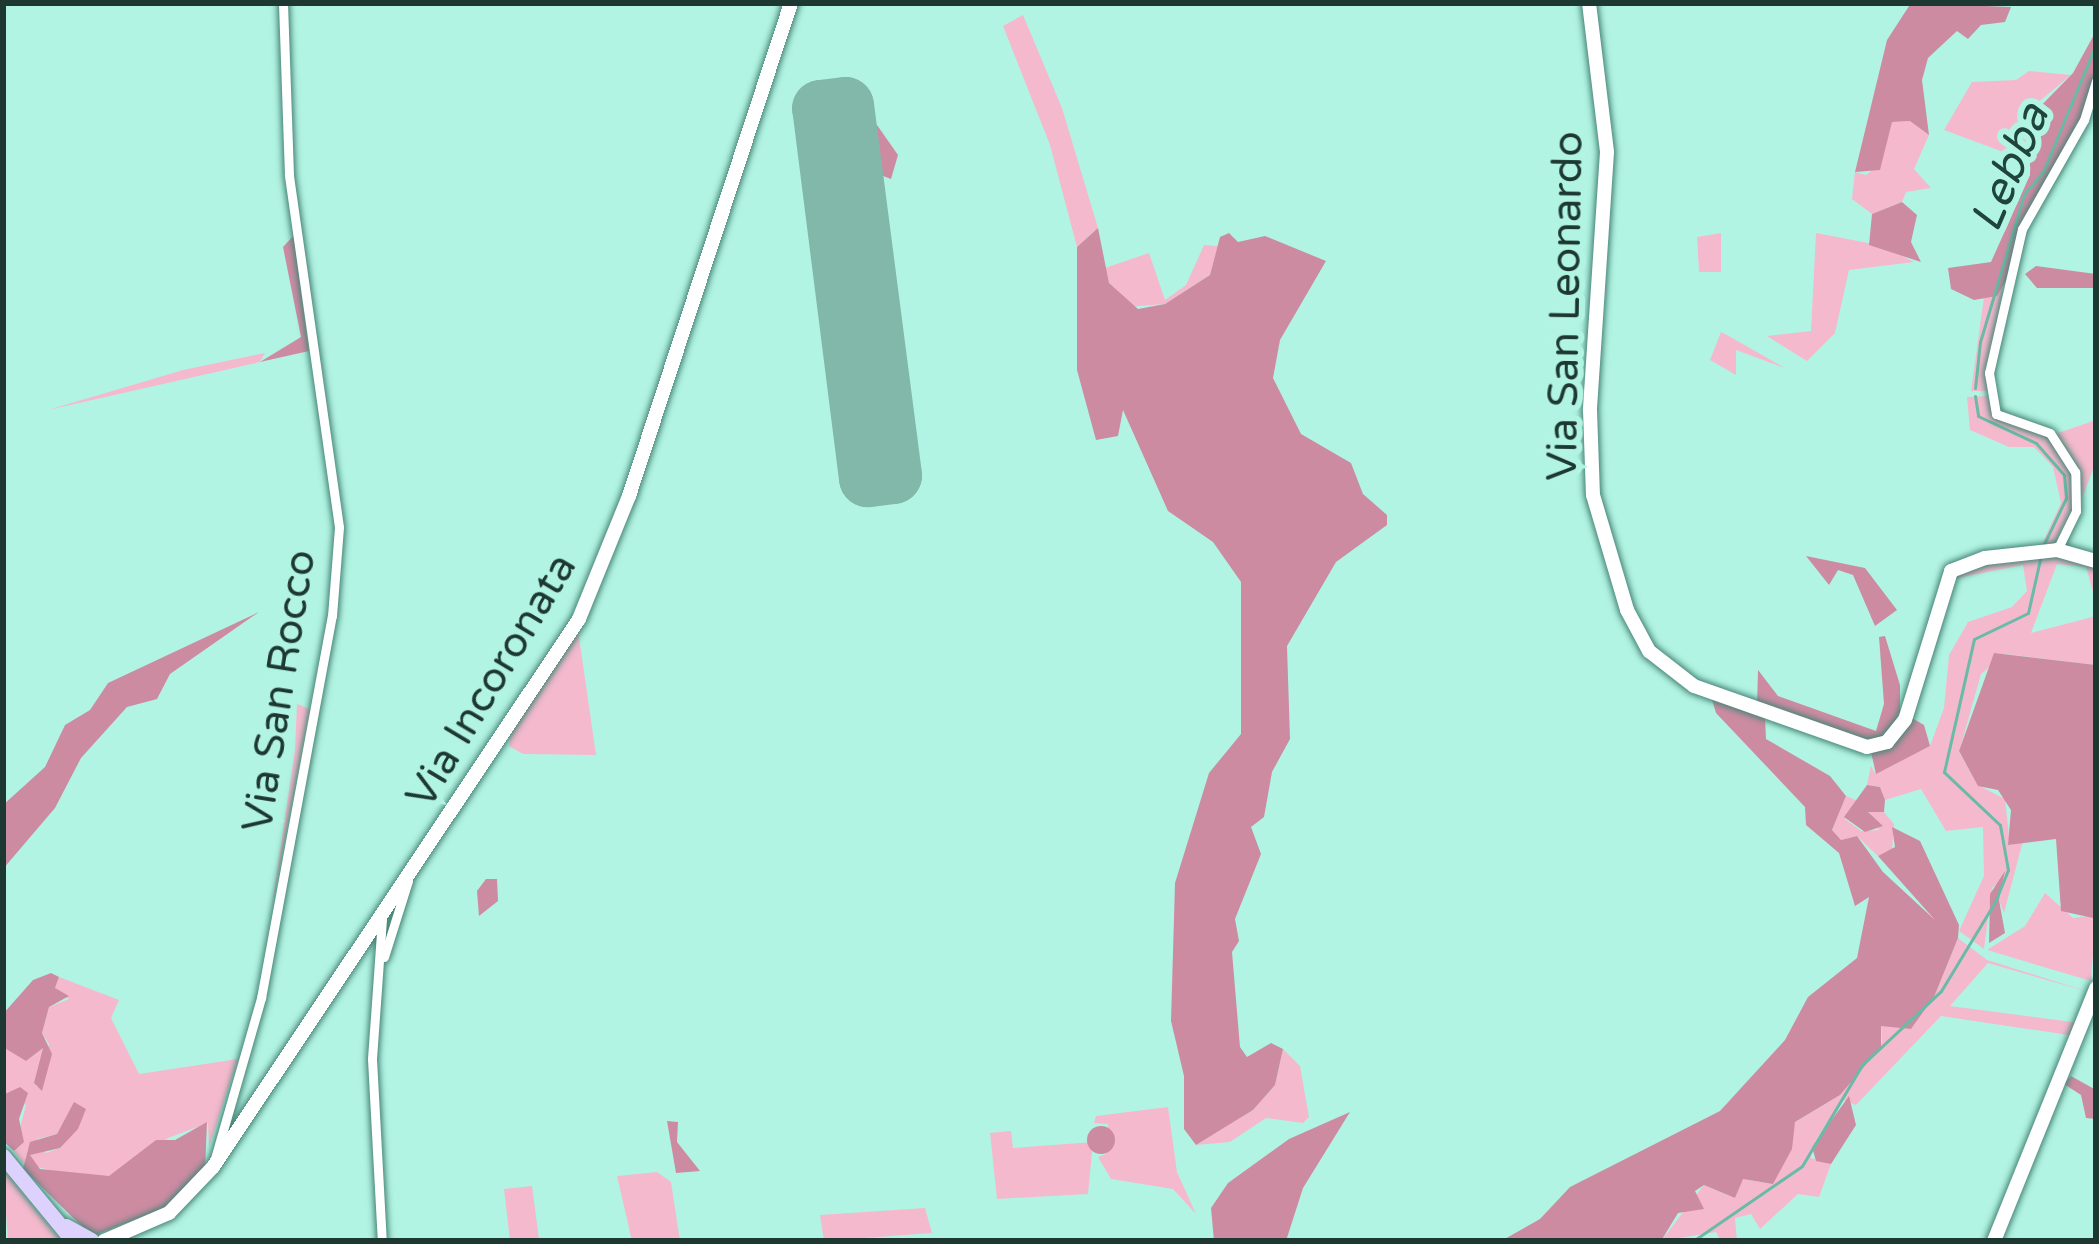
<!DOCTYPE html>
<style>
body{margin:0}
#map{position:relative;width:2099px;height:1244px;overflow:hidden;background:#b2f4e3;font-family:"Varela Round",sans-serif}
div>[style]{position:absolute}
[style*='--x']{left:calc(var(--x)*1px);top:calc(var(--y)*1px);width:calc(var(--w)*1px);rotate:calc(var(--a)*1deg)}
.green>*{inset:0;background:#f5b9cd}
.forest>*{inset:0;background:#cd8ba2}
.round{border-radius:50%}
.stream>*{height:3px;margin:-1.5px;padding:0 1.5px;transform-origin:1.5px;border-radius:1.5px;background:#69baa6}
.runway>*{height:57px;margin:-28.5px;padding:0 28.5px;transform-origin:28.5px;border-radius:28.5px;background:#82b8aa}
.roads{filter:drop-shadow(0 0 3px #468577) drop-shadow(0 0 3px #468577)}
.street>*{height:9px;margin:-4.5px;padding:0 4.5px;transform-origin:4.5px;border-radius:4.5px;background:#fff}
.secondary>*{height:14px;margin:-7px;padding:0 7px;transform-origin:7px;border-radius:7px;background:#fff}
.primary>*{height:15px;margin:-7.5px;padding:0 7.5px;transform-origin:7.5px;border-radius:7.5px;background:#ddd1fd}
span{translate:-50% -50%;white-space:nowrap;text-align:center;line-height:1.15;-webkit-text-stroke:12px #b2f4e3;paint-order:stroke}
.street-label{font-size:42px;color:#1d3831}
.water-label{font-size:45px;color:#1e443b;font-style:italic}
.frame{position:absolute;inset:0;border:6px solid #1d3831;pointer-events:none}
</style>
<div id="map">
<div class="green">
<div style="clip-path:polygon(1023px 15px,1062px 108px,1098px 228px,1077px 247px,1050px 145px,1003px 26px)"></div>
<div style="clip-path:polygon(2029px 71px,2071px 75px,2036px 104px,2026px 141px,2033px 163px,1944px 130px,1972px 82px,2016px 80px)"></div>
<div style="clip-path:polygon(1911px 121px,1929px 135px,1914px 169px,1931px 188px,1906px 192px,1902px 202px,1872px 214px,1852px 199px,1855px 172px,1866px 175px,1881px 163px,1891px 122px)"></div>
<div style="clip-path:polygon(1721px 233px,1721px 272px,1699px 272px,1697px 237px)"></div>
<div style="clip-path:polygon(1816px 233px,1884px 246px,1914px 262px,1849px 270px,1835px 333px,1807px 361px,1767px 336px,1811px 331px)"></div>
<div style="clip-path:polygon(1204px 245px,1218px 246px,1210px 275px,1165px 304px,1127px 307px,1109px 283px,1105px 268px,1149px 253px,1165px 300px,1186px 285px)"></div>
<div style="clip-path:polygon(2003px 284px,1987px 391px,1971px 391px,1984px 297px,1997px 295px)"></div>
<div style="clip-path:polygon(1721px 332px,1727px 335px,1785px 368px,1736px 350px,1736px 375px,1710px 360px)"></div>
<div style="clip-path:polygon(265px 353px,260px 362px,48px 410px,183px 370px)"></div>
<div style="clip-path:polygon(1987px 396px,2000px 418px,2055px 440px,2069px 459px,2076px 503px,2052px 549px,2039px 550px,2061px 503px,2053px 467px,2034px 447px,2009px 447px,1970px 430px,1967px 397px)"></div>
<div style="clip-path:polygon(2096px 420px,2096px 462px,2082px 498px,2070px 454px,2055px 434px)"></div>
<div style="clip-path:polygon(2068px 553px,2093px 563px,2096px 602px,2086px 567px,2057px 564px,2031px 633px,2096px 616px,2096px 665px,2005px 654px,1981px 674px,1959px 752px,1978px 785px,2005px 799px,2010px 845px,2023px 841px,2004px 913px,1999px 900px,2007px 874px,1992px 888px,1984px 949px,1959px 931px,1984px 876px,1983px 827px,1946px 831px,1921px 789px,1885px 800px,1880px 787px,1867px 785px,1871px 766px,1875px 773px,1930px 746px,1944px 708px,1949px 655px,1968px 622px,2012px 607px,2027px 591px,2023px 565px,1948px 580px,1978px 563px)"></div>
<div style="clip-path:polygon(578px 630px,596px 755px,523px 754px,509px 746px,511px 732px)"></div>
<div style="clip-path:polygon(297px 704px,310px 709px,271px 912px,295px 750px)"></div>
<div style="clip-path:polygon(1846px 796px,1858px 801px,1845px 819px,1861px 831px,1879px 830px,1868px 811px,1884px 812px,1894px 824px,1892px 850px,1878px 856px,1857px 836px,1841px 840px,1832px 830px)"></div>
<div style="clip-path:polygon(2045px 893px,2073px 918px,2096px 915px,2091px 981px,1987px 950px,2025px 926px)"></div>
<div style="clip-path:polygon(1958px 938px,1987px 960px,2089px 992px,1988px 963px,1950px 1006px,2080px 1023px,2075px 1036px,1941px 1016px,1856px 1105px,1843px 1100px,1825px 1125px,1812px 1147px,1811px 1158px,1831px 1164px,1819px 1197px,1798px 1194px,1760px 1229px,1751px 1214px,1735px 1218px,1737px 1241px,1721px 1241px,1716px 1232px,1661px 1241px,1704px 1185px,1735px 1198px,1742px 1179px,1767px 1183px,1795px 1122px,1840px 1095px,1882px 1042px,1881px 1025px,1911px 1029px,1934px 997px)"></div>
<div style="clip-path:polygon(evenodd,59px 977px,119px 1000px,111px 1018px,139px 1074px,238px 1059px,209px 1147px,208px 1123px,168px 1138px,109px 1176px,75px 1177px,23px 1163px,14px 1151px,26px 1105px,3px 1095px,3px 1047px,31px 1057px,43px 1047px,36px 1089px,49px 1044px,42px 1033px,49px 1007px,69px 999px,55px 988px,59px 977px,85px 1113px,60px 1148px,46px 1153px,37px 1139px,57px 1134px,68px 1115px,85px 1113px)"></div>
<div style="clip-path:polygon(1283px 1049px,1300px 1066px,1309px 1117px,1303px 1123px,1266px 1118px,1230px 1142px,1196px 1145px,1253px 1110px,1275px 1085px)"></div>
<div style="clip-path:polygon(1168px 1107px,1177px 1172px,1196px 1214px,1173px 1189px,1111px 1179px,1098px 1157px,1106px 1154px,1108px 1124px,1094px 1123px,1096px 1116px)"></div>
<div style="clip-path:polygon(1011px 1131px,1013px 1148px,1093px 1142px,1088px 1194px,997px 1199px,990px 1133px)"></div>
<div style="clip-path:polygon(3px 1169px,61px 1241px,8px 1241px)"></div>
<div style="clip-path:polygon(657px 1172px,671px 1182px,680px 1241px,632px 1241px,617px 1176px)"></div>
<div style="clip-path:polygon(532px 1186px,539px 1239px,573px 1241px,510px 1241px,504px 1189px)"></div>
<div style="clip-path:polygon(925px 1208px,932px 1233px,824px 1241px,820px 1215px)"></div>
</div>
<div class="forest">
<div style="clip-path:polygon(1911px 3px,2011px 7px,2005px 22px,1981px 25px,1968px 39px,1957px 31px,1928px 58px,1922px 80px,1929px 135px,1910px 121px,1892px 122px,1880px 170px,1855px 172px,1887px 40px)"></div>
<div style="clip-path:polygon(2096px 31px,2096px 79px,2086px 112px,2042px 189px,2009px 275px,1997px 296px,1974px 300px,1951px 289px,1948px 268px,1991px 262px,2030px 175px,2029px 118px,2073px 73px)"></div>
<div style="clip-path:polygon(866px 124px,877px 125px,898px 155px,891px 179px,878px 174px)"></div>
<div style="clip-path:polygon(1902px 202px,1917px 215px,1911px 242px,1921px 262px,1869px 245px,1872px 214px)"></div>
<div style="clip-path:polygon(1098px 228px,1109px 283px,1138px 309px,1165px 304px,1210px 275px,1220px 237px,1229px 233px,1238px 242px,1265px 236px,1326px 261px,1280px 340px,1273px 378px,1301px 434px,1351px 463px,1363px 494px,1387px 515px,1387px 525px,1336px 562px,1287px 646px,1290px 739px,1272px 772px,1264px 817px,1251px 827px,1261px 854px,1235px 919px,1239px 941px,1232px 952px,1240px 1047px,1247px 1057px,1271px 1043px,1283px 1049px,1275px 1085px,1253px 1110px,1196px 1145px,1184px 1129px,1184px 1076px,1171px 1021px,1175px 883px,1209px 773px,1241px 734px,1241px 582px,1213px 542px,1168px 511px,1123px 410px,1118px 436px,1096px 440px,1077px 370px,1077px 247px)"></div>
<div style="clip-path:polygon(294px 235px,309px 351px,260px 362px,301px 337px,283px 247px)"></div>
<div style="clip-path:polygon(2036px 266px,2096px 274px,2096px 288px,2037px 288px,2025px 274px)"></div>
<div style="clip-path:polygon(1806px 556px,1865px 568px,1897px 610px,1875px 626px,1853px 575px,1838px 570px,1829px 585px)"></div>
<div style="clip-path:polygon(259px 612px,170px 674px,157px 699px,127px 707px,81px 758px,55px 808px,3px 869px,3px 805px,45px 767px,65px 725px,90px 710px,108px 683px)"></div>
<div style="clip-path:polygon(1885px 636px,1900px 685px,1900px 712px,1886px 738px,1864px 743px,1757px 707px,1758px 670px,1778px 696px,1876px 731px,1884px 704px,1879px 637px)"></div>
<div style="clip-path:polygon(1994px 653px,2096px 665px,2093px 918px,2061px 911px,2056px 839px,2008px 845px,2011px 810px,1998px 790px,1978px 786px,1959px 751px)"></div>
<div style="clip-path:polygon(1711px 696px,1765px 717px,1766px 739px,1830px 776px,1846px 796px,1832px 830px,1841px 840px,1857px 836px,1883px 872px,1935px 920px,1878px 856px,1895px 847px,1892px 827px,1920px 841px,1959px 925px,1958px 938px,1934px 997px,1911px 1029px,1881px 1026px,1881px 1047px,1840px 1095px,1795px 1122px,1792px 1149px,1773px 1184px,1743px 1179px,1735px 1198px,1704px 1185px,1695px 1191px,1704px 1209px,1678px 1213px,1661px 1241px,1501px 1241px,1540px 1219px,1570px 1187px,1720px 1111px,1785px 1040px,1808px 997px,1857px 958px,1869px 897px,1855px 906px,1839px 853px,1806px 825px,1805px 807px,1716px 713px)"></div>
<div style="clip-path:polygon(1912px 718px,1924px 725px,1930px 746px,1876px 774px,1871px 752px)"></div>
<div style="clip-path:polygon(1867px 785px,1880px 787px,1885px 800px,1884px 812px,1868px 812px,1883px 826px,1865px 832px,1844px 817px)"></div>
<div style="clip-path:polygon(2005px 871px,1999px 900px,2005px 933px,1989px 943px,1990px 894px)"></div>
<div style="clip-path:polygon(486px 879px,497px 879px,498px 901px,479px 916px,477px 891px)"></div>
<div style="clip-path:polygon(51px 973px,59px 977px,55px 988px,69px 996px,49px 1007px,42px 1033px,52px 1054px,42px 1091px,34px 1083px,43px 1048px,26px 1061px,3px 1047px,3px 1014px,33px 980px)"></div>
<div style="clip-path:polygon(2071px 1076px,2096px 1090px,2096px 1119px,2086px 1118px,2081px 1095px,2064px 1084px)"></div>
<div style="clip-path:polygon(20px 1087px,28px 1093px,19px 1119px,24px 1142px,14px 1151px,3px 1141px,3px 1095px)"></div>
<div style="clip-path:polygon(1849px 1096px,1856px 1125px,1831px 1164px,1816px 1161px,1812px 1147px)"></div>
<div style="clip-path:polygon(74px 1102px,86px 1109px,78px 1129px,60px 1148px,30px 1155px,40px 1169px,109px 1176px,156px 1140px,175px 1140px,207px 1122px,205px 1170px,173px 1205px,92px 1236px,23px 1169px,30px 1142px,57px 1134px)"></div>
<div style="clip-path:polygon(1350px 1112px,1303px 1188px,1286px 1241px,1214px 1241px,1211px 1208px,1228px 1183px,1289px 1139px)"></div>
<div style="clip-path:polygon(667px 1121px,678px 1122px,677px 1142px,700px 1171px,676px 1173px)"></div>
<div class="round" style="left:1087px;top:1126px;width:28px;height:28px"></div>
</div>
<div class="stream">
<div style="--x:1975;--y:388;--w:46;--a:-83.8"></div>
<div style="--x:1980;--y:342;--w:154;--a:-73.4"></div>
<div style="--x:2024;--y:194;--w:29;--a:-49"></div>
<div style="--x:2043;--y:172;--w:139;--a:-67.5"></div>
<div style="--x:1975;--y:396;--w:20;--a:81"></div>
<div style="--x:1978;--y:416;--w:64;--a:25"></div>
<div style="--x:2036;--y:443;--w:43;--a:48.8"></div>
<div style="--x:2064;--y:475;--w:23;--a:85"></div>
<div style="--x:2066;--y:498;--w:53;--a:115.6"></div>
<div style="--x:1693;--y:1241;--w:132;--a:-34.5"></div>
<div style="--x:1802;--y:1166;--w:117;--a:-59.3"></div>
<div style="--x:1862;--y:1065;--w:108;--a:-43.1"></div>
<div style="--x:1941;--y:991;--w:104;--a:-58.8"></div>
<div style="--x:1995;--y:902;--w:35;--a:-68"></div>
<div style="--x:2008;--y:870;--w:46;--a:-100.1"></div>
<div style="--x:2000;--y:825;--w:77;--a:-136.6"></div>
<div style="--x:1944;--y:772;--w:136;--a:-77.3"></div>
<div style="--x:1974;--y:639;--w:60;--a:-25.7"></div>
<div style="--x:2028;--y:613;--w:59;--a:-77.4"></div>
</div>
<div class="runway">
<div style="--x:845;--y:105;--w:373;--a:82.6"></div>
<div style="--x:893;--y:475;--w:26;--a:173"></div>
<div style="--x:867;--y:478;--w:373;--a:-97.2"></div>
<div style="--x:820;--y:108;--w:25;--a:-7"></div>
</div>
<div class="roads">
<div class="street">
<div style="--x:2057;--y:550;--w:43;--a:-64"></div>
<div style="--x:2076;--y:511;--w:39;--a:-91"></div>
<div style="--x:2075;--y:472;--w:46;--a:-122.7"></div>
<div style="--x:2050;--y:433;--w:57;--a:-160.6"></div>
<div style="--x:1996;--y:414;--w:42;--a:-99.7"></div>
<div style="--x:1989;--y:373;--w:148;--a:-77.1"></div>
<div style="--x:2022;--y:229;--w:125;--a:-60.4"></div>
<div style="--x:2084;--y:120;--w:41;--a:-72.9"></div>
<div style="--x:382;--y:919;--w:140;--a:94.1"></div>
<div style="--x:372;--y:1059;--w:182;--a:86.9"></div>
<div style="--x:384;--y:957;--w:80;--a:-72.5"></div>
<div style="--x:214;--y:1162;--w:171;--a:-74"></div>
<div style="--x:261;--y:998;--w:389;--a:-79.5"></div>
<div style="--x:332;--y:616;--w:89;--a:-85.5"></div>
<div style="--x:339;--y:527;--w:356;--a:-98.1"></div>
<div style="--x:289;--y:175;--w:172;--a:-92"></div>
</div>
<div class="secondary">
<div style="--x:1589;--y:3;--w:150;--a:83.1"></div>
<div style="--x:1607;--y:152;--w:259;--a:93.8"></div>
<div style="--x:1590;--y:410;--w:85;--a:88"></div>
<div style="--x:1593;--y:495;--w:120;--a:73.5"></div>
<div style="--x:1627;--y:610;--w:47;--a:61.8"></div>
<div style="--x:1649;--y:651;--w:57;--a:37.9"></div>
<div style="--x:1694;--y:686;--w:183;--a:19.4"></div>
<div style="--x:1867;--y:747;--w:21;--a:-14"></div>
<div style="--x:1887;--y:742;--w:28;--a:-51"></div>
<div style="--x:1905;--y:720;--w:156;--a:-72.8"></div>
<div style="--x:1951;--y:571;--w:36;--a:-21"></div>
<div style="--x:1985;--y:558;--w:72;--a:-6.3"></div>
<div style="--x:2057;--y:550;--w:41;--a:15.8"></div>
<div style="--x:104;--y:1241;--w:71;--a:-23.3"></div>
<div style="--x:169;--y:1213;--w:64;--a:-46.3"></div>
<div style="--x:213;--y:1167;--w:659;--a:-56.26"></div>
<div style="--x:579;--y:619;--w:133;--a:-67.9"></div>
<div style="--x:629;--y:496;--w:519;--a:-71.81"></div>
<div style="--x:1994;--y:1241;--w:273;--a:-68"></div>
</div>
<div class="primary">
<div style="--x:3;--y:1156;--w:110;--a:50.5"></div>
<div style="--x:66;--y:1226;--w:29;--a:29"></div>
</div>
</div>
<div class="street-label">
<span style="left:1566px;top:306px;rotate:-89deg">Via San Leonardo</span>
<span style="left:492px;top:681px;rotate:-59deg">Via Incoronata</span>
<span style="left:280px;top:691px;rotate:-81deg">Via San Rocco</span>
</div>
<div class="water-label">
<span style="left:2011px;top:168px;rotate:-67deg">Lebba</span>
</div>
<div class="frame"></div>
</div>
